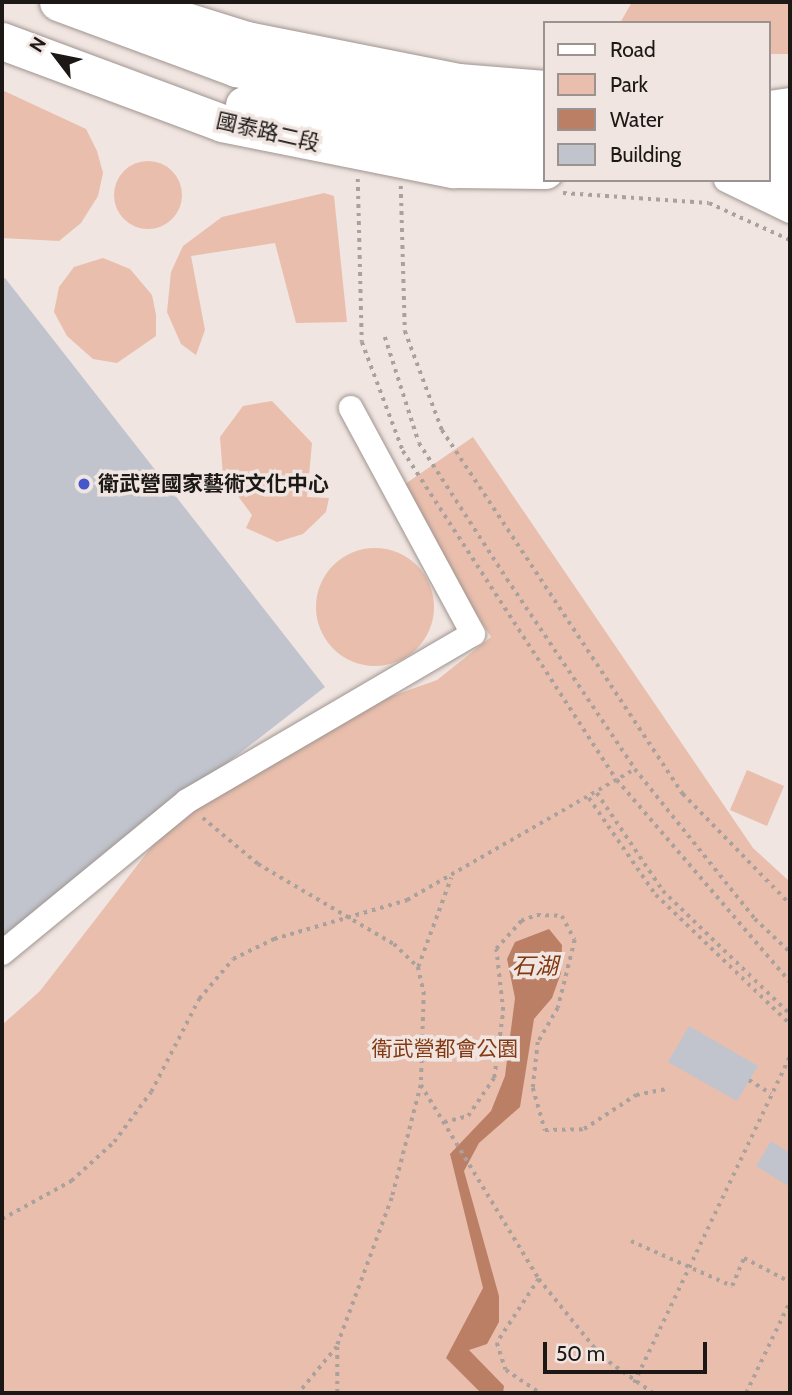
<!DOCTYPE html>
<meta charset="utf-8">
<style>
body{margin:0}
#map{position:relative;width:792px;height:1395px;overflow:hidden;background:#f0e5e0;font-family:Cabin,"Noto Sans TC",sans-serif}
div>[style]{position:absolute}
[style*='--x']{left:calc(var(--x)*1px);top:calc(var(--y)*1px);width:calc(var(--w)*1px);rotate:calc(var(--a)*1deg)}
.green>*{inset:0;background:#e9beac}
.round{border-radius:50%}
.water>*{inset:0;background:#bb7f65}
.building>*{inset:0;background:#c1c4cd}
.path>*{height:3.5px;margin-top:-1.75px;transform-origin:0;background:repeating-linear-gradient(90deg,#aaa19d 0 3.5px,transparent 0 8.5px)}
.roads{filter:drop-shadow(0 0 2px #9f9490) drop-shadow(0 0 2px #9f9490)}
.street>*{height:24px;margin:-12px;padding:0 12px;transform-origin:12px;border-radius:12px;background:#fff}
.secondary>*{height:37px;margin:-18.5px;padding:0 18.5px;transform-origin:18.5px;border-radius:18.5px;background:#fff}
.dots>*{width:19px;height:19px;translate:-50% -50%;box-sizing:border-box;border:4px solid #f0e5e0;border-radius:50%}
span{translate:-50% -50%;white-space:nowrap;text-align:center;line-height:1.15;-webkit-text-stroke:7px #f0e5e0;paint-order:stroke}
.street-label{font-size:21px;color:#1c1816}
.poi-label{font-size:21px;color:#1c1816;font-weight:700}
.left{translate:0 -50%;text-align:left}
.park-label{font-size:21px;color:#853a13}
.water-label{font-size:23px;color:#80360e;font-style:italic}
.frame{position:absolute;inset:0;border:4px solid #1c1816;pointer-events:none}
.legend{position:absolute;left:543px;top:21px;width:228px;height:161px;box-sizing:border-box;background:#f0e5e0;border:2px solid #9b938f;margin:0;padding:9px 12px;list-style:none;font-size:21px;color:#1c1816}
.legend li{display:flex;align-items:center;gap:14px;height:35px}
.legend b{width:35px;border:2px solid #9b938f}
.north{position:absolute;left:21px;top:21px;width:70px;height:70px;-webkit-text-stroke:5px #f0e5e0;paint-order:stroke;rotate:302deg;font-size:19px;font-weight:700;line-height:28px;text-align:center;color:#1c1816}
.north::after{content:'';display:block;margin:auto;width:24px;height:32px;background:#1c1816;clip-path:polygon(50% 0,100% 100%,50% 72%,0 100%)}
.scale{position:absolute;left:543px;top:1342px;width:164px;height:32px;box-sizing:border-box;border:4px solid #1c1816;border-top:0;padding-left:9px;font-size:21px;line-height:24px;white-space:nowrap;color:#1c1816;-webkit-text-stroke:5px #f0e5e0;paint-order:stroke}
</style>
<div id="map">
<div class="green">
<div style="clip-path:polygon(632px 2px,790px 2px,790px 54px,769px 54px,769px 23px,620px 23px)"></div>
<div style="clip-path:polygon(2px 90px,86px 129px,97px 151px,103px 173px,98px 196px,81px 223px,59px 241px,2px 238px)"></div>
<div class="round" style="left:114px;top:161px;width:68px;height:68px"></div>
<div style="clip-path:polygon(324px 193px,334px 196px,347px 322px,296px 323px,275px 243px,191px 256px,205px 330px,196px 355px,181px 344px,167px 312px,171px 272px,183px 246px,222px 217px)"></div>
<div style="clip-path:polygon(103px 258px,130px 269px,152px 295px,156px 315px,156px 336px,117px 363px,93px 359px,67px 336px,54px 312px,59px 287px,74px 267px)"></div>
<div style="clip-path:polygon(272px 401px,312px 443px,307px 497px,329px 498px,326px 512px,303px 534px,277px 542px,246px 528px,252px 515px,223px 476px,220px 437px,243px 406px)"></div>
<div style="clip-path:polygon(473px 437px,753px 848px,790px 882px,790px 1393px,2px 1393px,2px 1025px,40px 991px,187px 801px,384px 699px,437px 680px,491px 637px,398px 489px)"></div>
<div class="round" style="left:316px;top:548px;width:118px;height:118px"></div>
<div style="clip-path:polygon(747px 770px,784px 786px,767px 826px,730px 810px)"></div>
</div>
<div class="water">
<div style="clip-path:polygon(549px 929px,562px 945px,561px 973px,552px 998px,534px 1019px,520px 1107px,479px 1143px,464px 1171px,499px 1296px,499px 1322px,487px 1344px,469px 1350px,504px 1386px,503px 1393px,481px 1393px,446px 1358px,483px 1288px,450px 1154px,491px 1111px,505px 1076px,515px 998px,507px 959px,515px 942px)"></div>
</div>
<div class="building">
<div style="clip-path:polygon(5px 278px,325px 687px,2px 938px,2px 281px)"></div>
<div style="clip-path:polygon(689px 1026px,758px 1066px,737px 1101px,668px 1062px)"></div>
<div style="clip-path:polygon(771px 1141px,790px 1153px,790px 1187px,756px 1166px)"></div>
</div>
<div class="path">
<div style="--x:358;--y:179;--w:163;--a:88.6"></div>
<div style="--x:362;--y:342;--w:116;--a:69.4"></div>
<div style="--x:403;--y:451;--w:392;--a:57"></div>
<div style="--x:617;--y:780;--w:266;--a:49.4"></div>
<div style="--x:401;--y:186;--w:145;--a:88.4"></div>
<div style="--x:405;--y:331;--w:106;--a:69.5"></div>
<div style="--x:442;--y:430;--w:437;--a:56.5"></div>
<div style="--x:683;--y:794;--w:153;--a:45.8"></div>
<div style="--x:563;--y:193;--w:146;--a:3.9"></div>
<div style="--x:709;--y:203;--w:89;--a:24.6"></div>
<div style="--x:385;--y:337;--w:111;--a:72.2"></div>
<div style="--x:419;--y:443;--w:162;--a:57.1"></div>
<div style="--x:507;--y:579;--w:229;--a:56"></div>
<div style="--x:635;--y:769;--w:192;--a:51.3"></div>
<div style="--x:755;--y:919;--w:48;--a:43.3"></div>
<div style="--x:597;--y:793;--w:118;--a:56"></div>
<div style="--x:663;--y:891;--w:177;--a:44.1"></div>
<div style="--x:589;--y:798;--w:118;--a:55.4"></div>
<div style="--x:656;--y:895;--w:186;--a:43.9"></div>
<div style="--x:203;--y:818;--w:72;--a:39.9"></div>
<div style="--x:258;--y:864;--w:158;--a:30.5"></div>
<div style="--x:394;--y:944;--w:33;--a:44"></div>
<div style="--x:418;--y:967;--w:26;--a:77"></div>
<div style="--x:424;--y:992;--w:93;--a:91.8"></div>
<div style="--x:421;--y:1085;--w:117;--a:104.4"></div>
<div style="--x:392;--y:1198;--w:159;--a:110.3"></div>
<div style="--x:337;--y:1347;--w:60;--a:129.6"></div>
<div style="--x:418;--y:967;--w:95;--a:-69.7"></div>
<div style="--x:749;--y:1080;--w:26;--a:32"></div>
<div style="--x:421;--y:1085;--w:227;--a:58.7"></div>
<div style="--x:539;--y:1279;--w:100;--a:51.1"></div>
<div style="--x:602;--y:1357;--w:62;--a:35.2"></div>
<div style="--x:444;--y:1122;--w:25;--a:-14"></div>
<div style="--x:468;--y:1116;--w:46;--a:-55.6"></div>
<div style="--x:494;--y:1078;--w:68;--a:-82.3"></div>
<div style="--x:503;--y:1011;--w:62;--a:-96.4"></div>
<div style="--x:496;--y:949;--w:38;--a:-48"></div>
<div style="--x:521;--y:921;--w:17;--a:-21"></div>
<div style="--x:537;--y:915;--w:25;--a:2"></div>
<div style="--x:562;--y:916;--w:27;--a:62"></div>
<div style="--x:575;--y:940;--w:70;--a:104"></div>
<div style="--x:558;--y:1008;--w:39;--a:120"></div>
<div style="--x:538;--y:1042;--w:46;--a:96.2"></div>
<div style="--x:533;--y:1088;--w:44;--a:74.1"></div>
<div style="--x:545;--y:1130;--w:39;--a:-1"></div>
<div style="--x:584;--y:1129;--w:62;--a:-33.2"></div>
<div style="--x:636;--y:1095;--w:31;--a:-11"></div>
<div style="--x:2;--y:1219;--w:79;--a:-28.8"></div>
<div style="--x:71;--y:1181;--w:58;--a:-42.2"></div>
<div style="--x:114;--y:1142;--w:62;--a:-53.5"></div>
<div style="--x:151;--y:1092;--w:105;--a:-62.7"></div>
<div style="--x:199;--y:999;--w:52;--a:-49.6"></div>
<div style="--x:233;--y:959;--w:46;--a:-26"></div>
<div style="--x:274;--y:939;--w:139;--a:-16.3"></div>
<div style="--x:407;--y:900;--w:263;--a:-29.9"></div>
<div style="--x:631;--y:1241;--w:111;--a:24"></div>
<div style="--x:732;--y:1286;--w:30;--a:-67"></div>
<div style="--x:744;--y:1258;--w:52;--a:27.6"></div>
<div style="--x:539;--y:1279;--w:77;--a:123.3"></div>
<div style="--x:497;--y:1343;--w:28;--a:72"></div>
<div style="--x:506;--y:1370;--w:41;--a:34.1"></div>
<div style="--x:634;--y:1383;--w:362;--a:-64.5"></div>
<div style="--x:337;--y:1393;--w:46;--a:-90"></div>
<div style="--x:746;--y:1393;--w:102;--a:-64.4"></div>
</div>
<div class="roads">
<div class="street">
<div style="--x:726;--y:180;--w:71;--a:25.8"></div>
<div style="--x:768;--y:180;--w:25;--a:27"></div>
<div style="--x:2;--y:953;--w:239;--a:-39.4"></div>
<div style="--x:187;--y:801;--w:331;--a:-30.3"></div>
<div style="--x:473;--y:634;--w:257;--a:-118.4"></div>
</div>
<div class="secondary">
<div style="--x:58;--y:2;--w:190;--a:20.3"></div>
<div style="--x:236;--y:68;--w:227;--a:10.9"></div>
<div style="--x:459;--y:111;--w:86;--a:1.3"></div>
<div style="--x:125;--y:2;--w:127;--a:17.4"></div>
<div style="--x:246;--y:40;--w:216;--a:11.2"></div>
<div style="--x:458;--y:82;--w:87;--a:4.6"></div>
<div style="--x:2;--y:41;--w:235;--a:20.4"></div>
<div style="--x:222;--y:123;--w:236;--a:11.3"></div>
<div style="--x:453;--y:169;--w:92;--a:0.6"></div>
<div style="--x:244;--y:105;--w:221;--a:8.9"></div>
<div style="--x:462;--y:139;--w:83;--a:2.1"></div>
<div style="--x:769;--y:109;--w:21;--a:-8"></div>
<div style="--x:769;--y:142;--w:21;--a:-5"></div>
<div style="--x:769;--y:171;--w:21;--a:-8"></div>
</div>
</div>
<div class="dots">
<div style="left:84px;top:484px;background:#4557cb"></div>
</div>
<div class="street-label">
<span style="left:268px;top:132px;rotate:13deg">國泰路二段</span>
</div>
<div class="poi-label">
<span class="left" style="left:98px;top:484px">衛武營國家藝術文化中心</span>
</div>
<div class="park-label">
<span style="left:445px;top:1049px">衛武營都會公園</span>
</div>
<div class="water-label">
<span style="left:535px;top:966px">石湖</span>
</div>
<div class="frame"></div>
<ul class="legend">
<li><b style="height:9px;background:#fff"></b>Road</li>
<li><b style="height:19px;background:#e9beac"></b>Park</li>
<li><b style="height:19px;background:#bb7f65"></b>Water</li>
<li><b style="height:19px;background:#c1c4cd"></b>Building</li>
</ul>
<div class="north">N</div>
<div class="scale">50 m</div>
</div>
